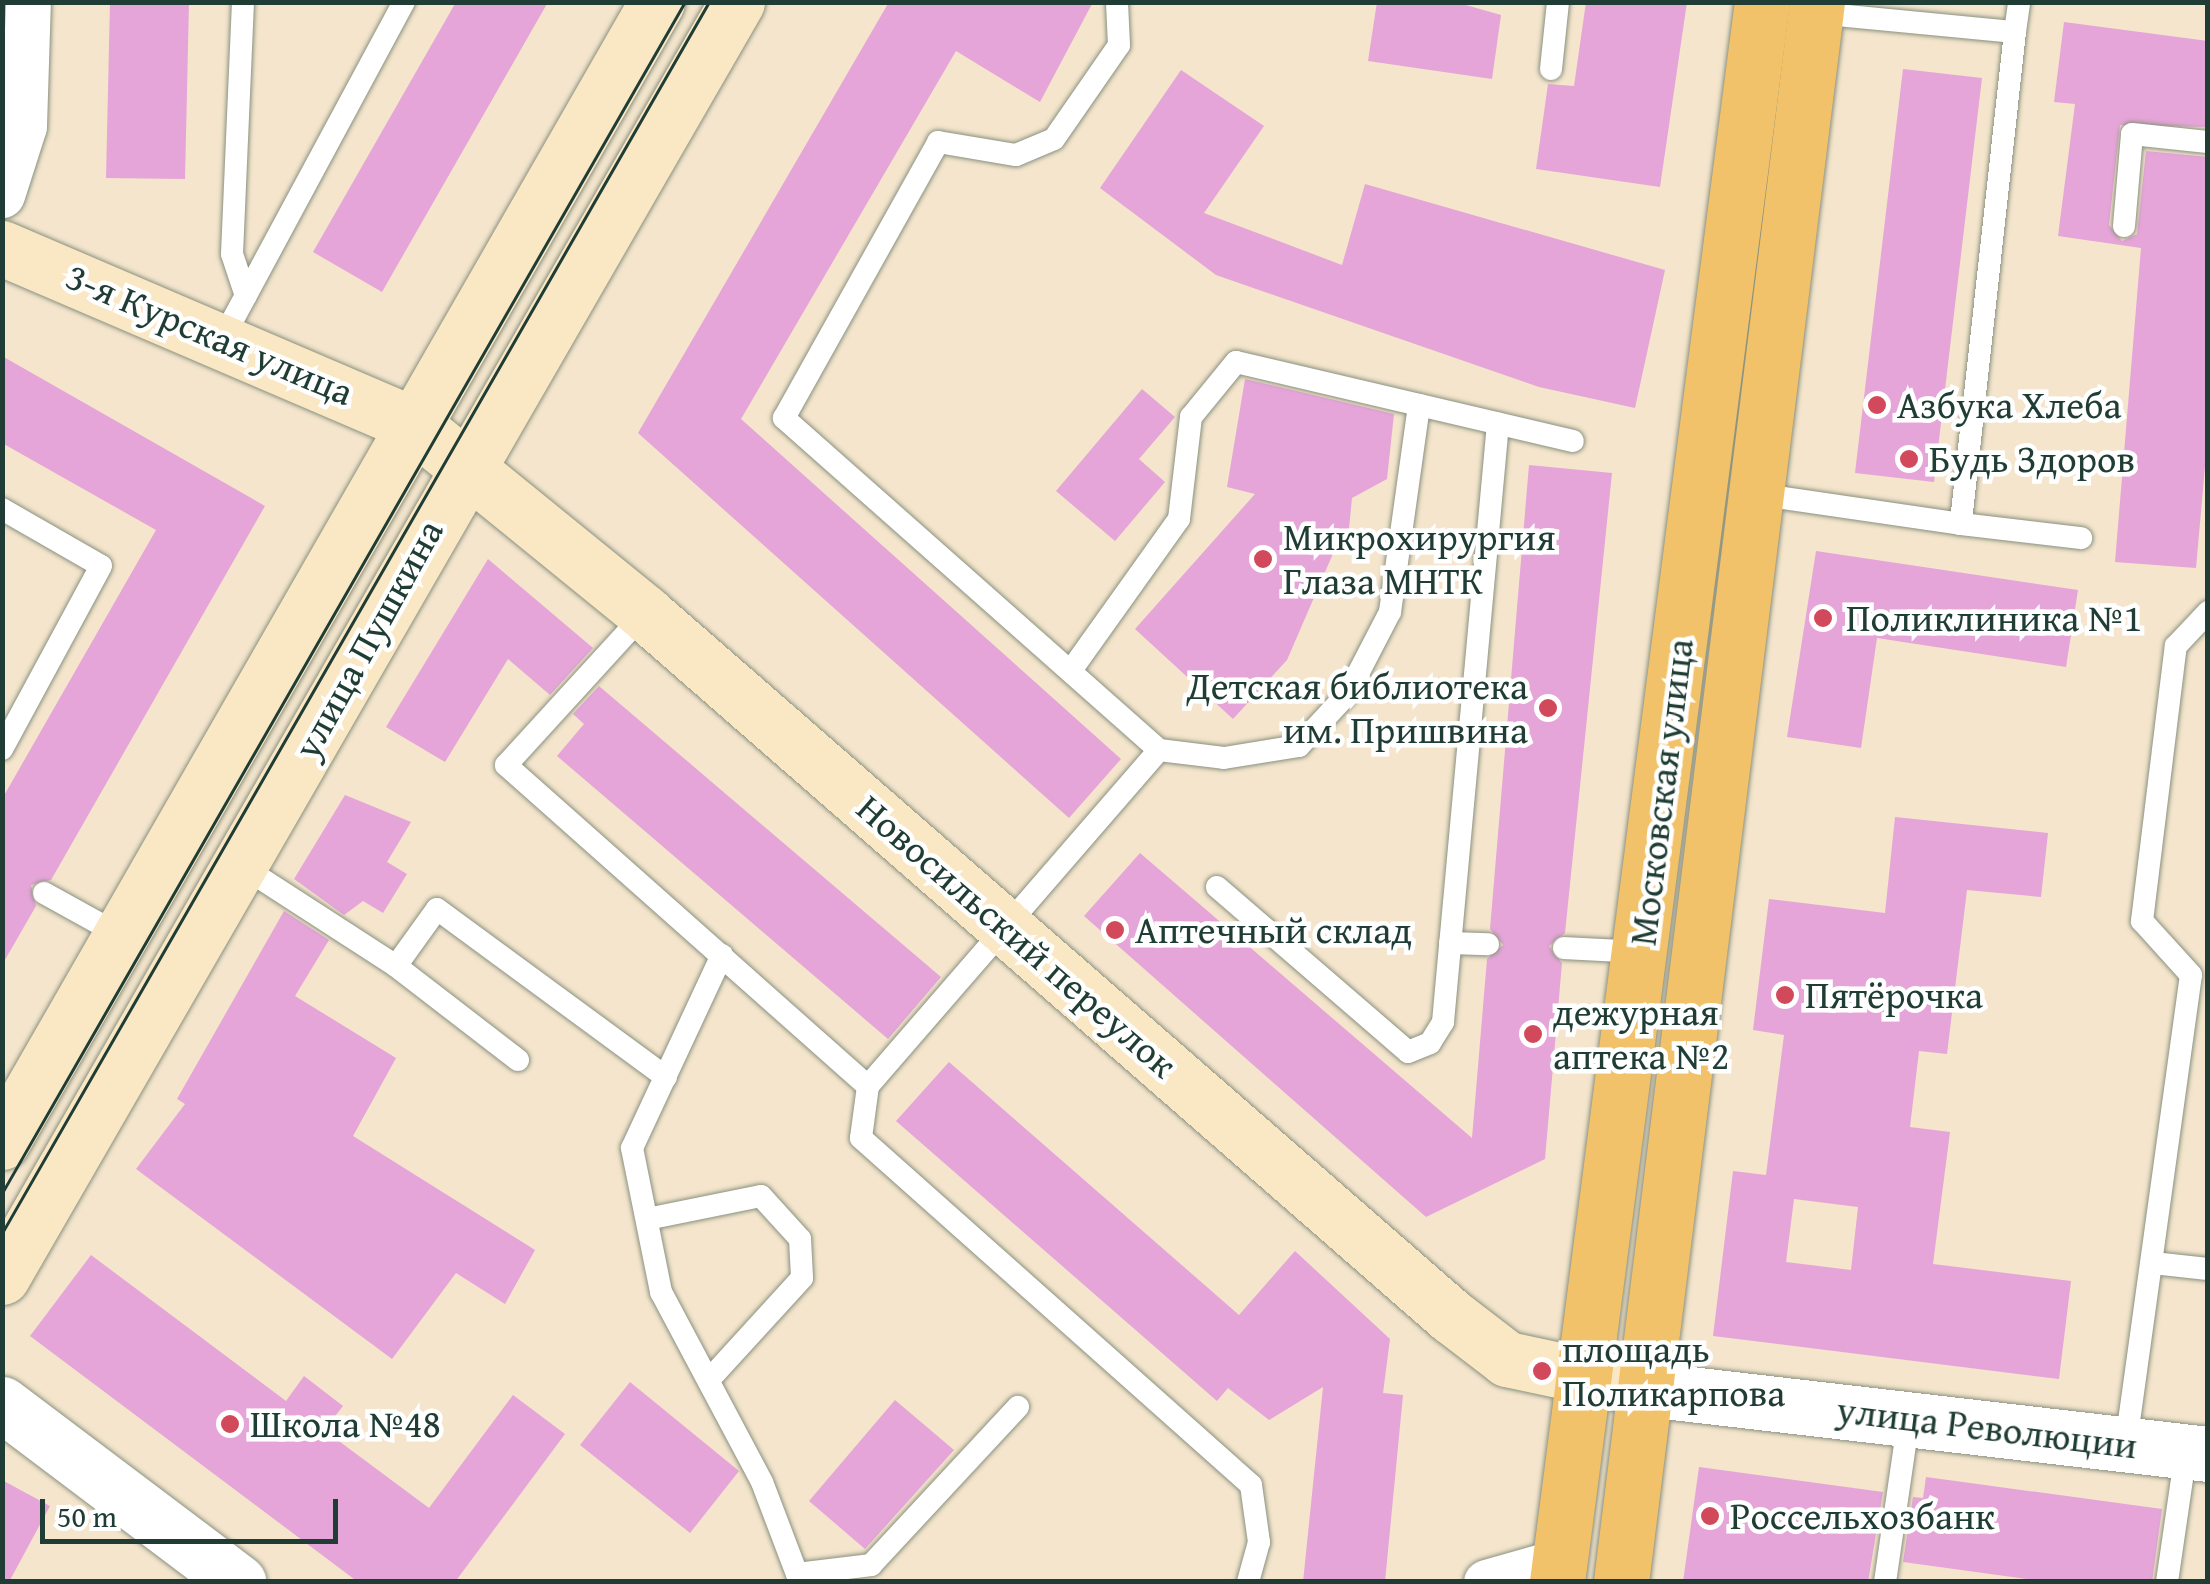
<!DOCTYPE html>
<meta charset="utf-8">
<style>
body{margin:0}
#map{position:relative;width:2210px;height:1584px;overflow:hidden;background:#f4e5cc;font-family:"Gentium Book Plus",serif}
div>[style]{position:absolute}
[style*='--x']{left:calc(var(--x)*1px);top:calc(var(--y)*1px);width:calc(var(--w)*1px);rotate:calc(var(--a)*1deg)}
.building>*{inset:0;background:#e5a5d8}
.roads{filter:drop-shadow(0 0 2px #8a9180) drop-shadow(0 0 2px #8a9180)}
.service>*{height:22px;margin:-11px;padding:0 11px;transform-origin:11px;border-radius:11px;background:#fff}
.minor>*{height:45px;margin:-22.5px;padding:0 22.5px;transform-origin:22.5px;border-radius:22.5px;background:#fff}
.tertiary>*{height:55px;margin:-27.5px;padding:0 27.5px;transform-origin:27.5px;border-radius:27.5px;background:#fff}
.secondary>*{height:55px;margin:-27.5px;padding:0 27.5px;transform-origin:27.5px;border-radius:27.5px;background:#fae7c3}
.primary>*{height:55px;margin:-27.5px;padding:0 27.5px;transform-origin:27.5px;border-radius:27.5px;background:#f2c26a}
.tram>*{height:2.5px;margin:-1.25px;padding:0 1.25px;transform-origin:1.25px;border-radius:1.25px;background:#1f3d34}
.dots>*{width:28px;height:28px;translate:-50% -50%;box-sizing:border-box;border:5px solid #fff;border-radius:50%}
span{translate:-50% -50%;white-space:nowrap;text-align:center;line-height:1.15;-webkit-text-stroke:9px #fff;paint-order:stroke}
.street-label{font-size:38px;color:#1f3d34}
.poi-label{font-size:38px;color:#1f3d34}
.left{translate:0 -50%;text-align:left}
.right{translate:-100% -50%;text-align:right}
.frame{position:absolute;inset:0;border:5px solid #1f3d34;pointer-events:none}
.scale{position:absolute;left:40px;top:1499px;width:298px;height:45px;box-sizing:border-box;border:5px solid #1f3d34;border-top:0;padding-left:12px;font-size:30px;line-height:35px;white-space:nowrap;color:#1f3d34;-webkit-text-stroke:8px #fff;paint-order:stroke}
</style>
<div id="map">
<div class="building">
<div style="clip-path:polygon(110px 2px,189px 2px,185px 179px,106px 178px)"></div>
<div style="clip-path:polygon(456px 2px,548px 2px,382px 292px,313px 252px)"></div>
<div style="clip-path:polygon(889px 2px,1093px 2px,1040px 102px,956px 51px,741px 419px,1121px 759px,1069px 818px,638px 433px)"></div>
<div style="clip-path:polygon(1377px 2px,1455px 2px,1501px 15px,1492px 79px,1368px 61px)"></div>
<div style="clip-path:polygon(1586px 2px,1687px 2px,1660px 187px,1536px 169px,1548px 84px,1574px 86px)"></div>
<div style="clip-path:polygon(2064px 22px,2208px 41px,2208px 127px,2120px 125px,2109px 225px,2122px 241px,2137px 234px,2146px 151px,2208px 157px,2208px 433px,2196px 568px,2115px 562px,2141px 248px,2058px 236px,2075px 104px,2054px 102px)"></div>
<div style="clip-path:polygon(1903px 69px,1982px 78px,1934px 482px,1855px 473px)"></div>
<div style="clip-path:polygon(1181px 70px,1264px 126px,1204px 213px,1342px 265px,1365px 184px,1665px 270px,1635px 408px,1539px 387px,1216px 275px,1100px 188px)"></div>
<div style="clip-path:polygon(2px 356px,265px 506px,51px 880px,31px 885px,36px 906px,2px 965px,2px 799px,156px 530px,2px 443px)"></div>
<div style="clip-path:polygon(1245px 379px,1394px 414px,1387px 479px,1352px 498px,1347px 549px,1335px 549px,1287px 660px,1233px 719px,1135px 629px,1255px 494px,1227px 487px)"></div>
<div style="clip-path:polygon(1142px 389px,1175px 417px,1139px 459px,1165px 482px,1115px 541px,1056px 491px)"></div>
<div style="clip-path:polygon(1529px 465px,1612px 473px,1565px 933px,1549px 946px,1562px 963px,1545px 1159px,1426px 1217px,1084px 916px,1140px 853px,1472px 1138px,1487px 959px,1503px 945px,1490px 929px)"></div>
<div style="clip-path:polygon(1816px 551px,2078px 590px,2066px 667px,1877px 638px,1861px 748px,1787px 737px)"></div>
<div style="clip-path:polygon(488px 559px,593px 648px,550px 695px,508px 659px,445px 762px,386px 727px)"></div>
<div style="clip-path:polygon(599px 686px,941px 977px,888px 1039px,557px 756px,584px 724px,573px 714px)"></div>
<div style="clip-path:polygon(345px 795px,411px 822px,387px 862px,407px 874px,383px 913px,363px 901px,344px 915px,294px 879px)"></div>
<div style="clip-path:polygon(evenodd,1895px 817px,2048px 833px,2041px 897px,1967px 890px,1947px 1054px,1919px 1051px,1910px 1127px,1950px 1132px,1933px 1264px,2071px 1281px,2059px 1379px,1713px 1336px,1733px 1171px,1766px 1175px,1784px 1035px,1753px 1030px,1769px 899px,1885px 913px,1895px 817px,1794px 1199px,1858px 1207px,1851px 1270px,1786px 1262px,1794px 1199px)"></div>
<div style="clip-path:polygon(284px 911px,329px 940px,295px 996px,396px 1058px,353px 1136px,535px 1250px,505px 1304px,456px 1273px,392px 1359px,136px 1169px,185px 1104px,177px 1099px)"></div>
<div style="clip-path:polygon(949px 1062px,1239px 1315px,1295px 1251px,1390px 1339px,1383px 1393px,1403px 1395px,1385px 1582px,1303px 1582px,1323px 1387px,1269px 1420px,1228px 1388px,1217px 1401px,896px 1121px)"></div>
<div style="clip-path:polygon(91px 1255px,286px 1401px,304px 1376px,343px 1406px,324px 1430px,429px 1508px,513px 1395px,565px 1434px,455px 1582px,358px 1582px,30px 1336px)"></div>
<div style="clip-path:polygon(630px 1382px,739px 1471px,690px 1533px,580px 1445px)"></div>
<div style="clip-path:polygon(895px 1400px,954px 1450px,865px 1549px,809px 1501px)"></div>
<div style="clip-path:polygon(1699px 1467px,1883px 1492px,1868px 1582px,1683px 1582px)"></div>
<div style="clip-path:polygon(1926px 1477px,2162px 1509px,2152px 1582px,2049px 1582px,1903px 1562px,1913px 1497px,1923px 1498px)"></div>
<div style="clip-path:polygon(2px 1480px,50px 1506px,9px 1582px,2px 1582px)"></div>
</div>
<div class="roads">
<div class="service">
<div style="--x:243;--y:2;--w:252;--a:92.5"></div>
<div style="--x:232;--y:254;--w:44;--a:71.6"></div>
<div style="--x:1816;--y:13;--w:200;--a:5.5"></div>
<div style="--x:2015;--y:32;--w:30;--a:-82"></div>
<div style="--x:2015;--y:32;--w:495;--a:96.3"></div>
<div style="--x:1961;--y:524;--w:121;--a:6.7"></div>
<div style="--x:1551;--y:69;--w:67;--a:-84"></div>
<div style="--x:2124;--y:226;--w:92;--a:-85"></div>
<div style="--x:2132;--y:134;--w:76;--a:6"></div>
<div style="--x:223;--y:338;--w:382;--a:-61.7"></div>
<div style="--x:1756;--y:494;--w:207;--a:8.3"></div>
<div style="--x:2;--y:509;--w:114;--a:29.9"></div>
<div style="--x:101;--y:566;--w:208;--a:118.4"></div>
<div style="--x:645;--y:613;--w:206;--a:132.4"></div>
<div style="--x:506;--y:765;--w:484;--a:41.6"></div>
<div style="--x:868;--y:1086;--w:444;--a:-49.1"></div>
<div style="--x:1159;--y:750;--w:501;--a:-138.48"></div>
<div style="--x:784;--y:418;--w:316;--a:-60.8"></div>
<div style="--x:938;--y:142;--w:79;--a:9.5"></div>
<div style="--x:1016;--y:155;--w:41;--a:-22.8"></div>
<div style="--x:1054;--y:139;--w:114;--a:-55.3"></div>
<div style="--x:1119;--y:45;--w:43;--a:-92.7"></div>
<div style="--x:1072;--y:669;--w:184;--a:-54.5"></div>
<div style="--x:1179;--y:519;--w:103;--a:-83.3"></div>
<div style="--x:1191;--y:417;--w:71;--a:-50.7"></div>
<div style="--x:1236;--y:362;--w:346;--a:13.2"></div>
<div style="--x:1159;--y:750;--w:65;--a:7"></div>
<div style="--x:1224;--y:758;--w:76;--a:-9.1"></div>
<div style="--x:1299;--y:746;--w:72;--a:-47.2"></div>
<div style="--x:1348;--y:693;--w:91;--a:-62.6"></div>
<div style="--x:1390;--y:612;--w:209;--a:-82"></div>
<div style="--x:240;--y:865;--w:186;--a:32.9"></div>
<div style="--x:396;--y:966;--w:70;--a:-54.3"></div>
<div style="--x:437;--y:909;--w:284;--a:36.3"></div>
<div style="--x:1217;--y:887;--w:252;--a:40.8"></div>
<div style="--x:1408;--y:1052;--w:24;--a:-22"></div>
<div style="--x:1430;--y:1043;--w:25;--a:-58"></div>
<div style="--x:1443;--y:1022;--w:601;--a:-84.75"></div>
<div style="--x:44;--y:893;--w:87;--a:28.9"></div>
<div style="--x:1450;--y:943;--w:38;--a:2"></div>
<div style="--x:1564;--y:948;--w:76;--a:3"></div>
<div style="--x:722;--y:955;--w:213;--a:115"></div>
<div style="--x:632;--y:1148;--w:147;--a:78.6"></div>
<div style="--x:661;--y:1292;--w:215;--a:62"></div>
<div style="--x:762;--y:1482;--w:107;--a:69.2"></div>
<div style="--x:396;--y:966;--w:154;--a:37.6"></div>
<div style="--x:868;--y:1086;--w:52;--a:97.7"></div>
<div style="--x:861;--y:1138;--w:522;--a:41.66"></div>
<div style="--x:1251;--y:1485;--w:58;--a:82"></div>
<div style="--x:1259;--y:1542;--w:41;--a:105.4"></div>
<div style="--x:647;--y:1219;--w:116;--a:-11.4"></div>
<div style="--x:761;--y:1196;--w:58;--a:47.8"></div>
<div style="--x:800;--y:1239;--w:39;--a:87"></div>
<div style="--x:802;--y:1278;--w:138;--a:132.4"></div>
<div style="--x:2153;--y:1263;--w:55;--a:6.2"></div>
<div style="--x:2126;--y:1443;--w:472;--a:-82.1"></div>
<div style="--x:2191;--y:975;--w:73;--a:-132.2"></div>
<div style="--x:2142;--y:921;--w:277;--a:-83"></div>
<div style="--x:2176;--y:646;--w:47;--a:-46.7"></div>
<div style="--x:797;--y:1574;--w:75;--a:-6.9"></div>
<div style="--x:871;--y:1565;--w:216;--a:-47.1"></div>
<div style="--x:1885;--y:1582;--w:166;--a:-81.7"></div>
<div style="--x:2167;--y:1582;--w:132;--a:-81.7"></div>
</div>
<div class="minor">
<div style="--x:2;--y:195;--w:72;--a:-72.3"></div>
<div style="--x:24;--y:126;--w:124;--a:-88.2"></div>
<div style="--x:1486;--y:1582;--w:77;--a:-15.8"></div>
</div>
<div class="tertiary">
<div style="--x:1647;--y:1389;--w:565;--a:6.61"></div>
<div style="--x:2;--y:1404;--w:296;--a:37"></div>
</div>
<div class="secondary">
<div style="--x:2;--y:248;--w:448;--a:23.2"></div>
<div style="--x:414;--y:425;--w:298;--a:39.1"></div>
<div style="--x:645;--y:613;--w:1070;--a:41.1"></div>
<div style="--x:1451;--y:1316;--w:71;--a:37.5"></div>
<div style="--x:1507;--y:1359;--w:143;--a:12.1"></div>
<div style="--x:2;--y:1142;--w:1315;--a:-60.12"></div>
<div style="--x:2;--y:1277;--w:1472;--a:-60.04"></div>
</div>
<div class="primary">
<div style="--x:1557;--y:1582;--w:1593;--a:-82.61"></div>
<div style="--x:1621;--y:1582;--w:1592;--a:-82.93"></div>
</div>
</div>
<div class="tram">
<div style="--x:2;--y:1193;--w:1373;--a:-60.17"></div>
<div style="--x:2;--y:1233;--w:1420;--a:-60.13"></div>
</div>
<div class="dots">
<div style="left:1877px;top:405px;background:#d1495b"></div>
<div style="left:1909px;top:459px;background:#d1495b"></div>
<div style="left:1263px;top:559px;background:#d1495b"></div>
<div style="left:1823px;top:618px;background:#d1495b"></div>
<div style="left:1548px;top:708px;background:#d1495b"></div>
<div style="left:1115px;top:930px;background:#d1495b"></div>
<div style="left:1785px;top:995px;background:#d1495b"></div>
<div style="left:1533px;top:1034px;background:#d1495b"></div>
<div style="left:1542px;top:1371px;background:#d1495b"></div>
<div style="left:230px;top:1424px;background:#d1495b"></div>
<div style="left:1710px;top:1516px;background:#d1495b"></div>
</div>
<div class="street-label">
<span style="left:210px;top:334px;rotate:23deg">3-я Курская улица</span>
<span style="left:368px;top:639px;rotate:-61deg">улица Пушкина</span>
<span style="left:1661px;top:792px;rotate:-83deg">Московская улица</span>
<span style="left:1017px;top:936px;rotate:41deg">Новосильский переулок</span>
<span style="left:1987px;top:1427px;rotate:7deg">улица Революции</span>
</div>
<div class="poi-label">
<span class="left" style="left:1897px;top:405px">Азбука Хлеба</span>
<span class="left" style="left:1929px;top:459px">Будь Здоров</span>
<span class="left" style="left:1283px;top:559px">Микрохирургия<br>Глаза МНТК</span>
<span class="left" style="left:1846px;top:618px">Поликлиника №1</span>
<span class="right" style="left:1528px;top:708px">Детская библиотека<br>им. Пришвина</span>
<span class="left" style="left:1135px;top:930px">Аптечный склад</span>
<span class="left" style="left:1805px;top:995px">Пятёрочка</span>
<span class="left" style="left:1553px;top:1034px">дежурная<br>аптека №2</span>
<span class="left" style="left:1562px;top:1371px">площадь<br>Поликарпова</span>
<span class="left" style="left:250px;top:1424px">Школа №48</span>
<span class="left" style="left:1730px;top:1516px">Россельхозбанк</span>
</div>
<div class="frame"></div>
<div class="scale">50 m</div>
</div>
